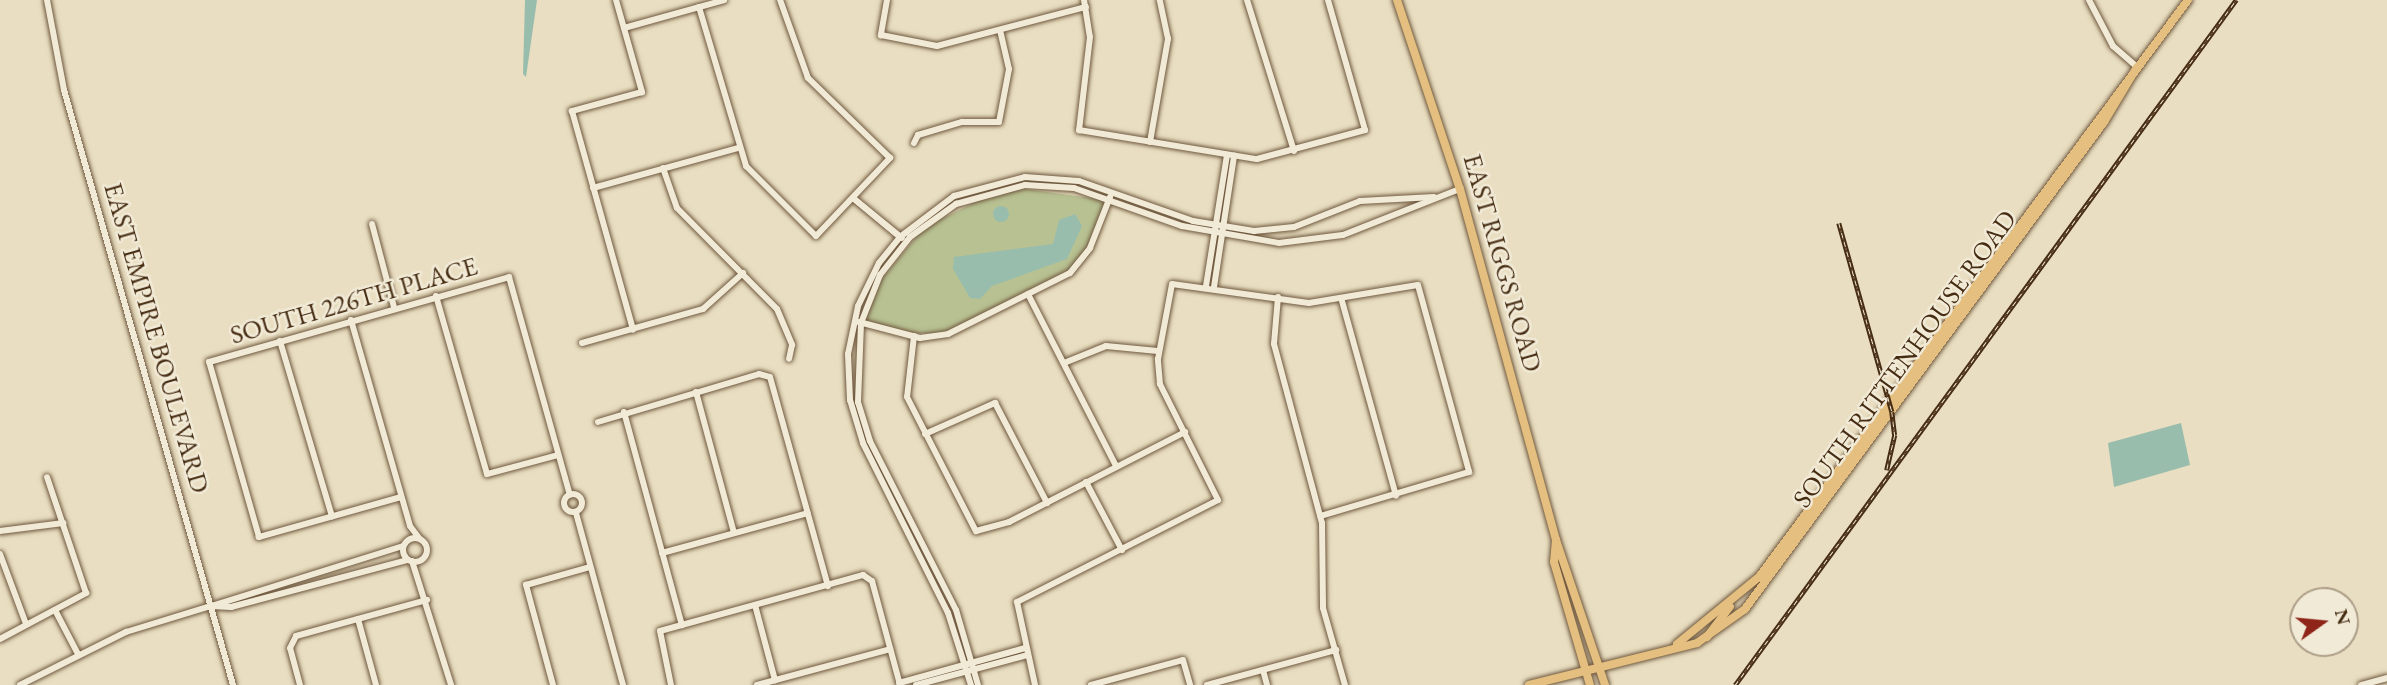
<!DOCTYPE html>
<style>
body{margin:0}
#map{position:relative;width:2387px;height:685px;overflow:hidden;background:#e9dec1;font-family:"EB Garamond",serif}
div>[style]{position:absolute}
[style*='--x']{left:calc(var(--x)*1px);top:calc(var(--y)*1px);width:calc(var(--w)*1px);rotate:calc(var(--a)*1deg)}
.green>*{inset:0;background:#b8c192}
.water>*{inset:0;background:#99bdad}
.round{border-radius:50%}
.roads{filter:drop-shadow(0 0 2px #6f583e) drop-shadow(0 0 2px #6f583e)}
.minor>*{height:6px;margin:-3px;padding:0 3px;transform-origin:3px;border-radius:3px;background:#f1ead7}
.minor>.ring{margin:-3px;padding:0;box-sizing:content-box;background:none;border:6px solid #f1ead7;border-radius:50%}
.major>*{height:8px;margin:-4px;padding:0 4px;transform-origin:4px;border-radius:4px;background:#e4bf80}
.rail>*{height:4.5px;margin-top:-2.25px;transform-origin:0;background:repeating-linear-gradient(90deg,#f1ead7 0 5px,#462c12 0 10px);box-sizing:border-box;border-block:2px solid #462c12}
span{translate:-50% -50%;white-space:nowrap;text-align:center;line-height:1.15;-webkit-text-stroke:5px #f1ead7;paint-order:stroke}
.street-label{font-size:26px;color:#462c12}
.north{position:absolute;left:2289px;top:587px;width:70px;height:70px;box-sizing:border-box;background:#f1ead7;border:2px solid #ad9e88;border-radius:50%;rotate:75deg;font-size:19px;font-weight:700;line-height:28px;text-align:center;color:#462c12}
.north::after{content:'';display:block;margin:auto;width:24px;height:32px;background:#8f2418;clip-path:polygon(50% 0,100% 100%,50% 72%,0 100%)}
</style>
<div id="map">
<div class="green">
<div style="clip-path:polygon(1025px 189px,1106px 200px,1087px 249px,1069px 270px,945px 333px,915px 333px,864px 321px,880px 281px,924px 228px,991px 194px)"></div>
</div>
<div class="water">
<div style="clip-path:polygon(525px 0,537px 0,526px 77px,523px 74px)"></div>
<div class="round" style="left:993px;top:206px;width:16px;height:16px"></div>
<div style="clip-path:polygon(1075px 214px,1082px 226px,1067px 259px,992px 286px,980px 299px,970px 298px,953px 269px,954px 257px,1053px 244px,1059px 220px)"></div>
<div style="clip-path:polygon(2181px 423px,2190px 465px,2114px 487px,2108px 443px)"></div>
</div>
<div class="roads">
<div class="minor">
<div style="--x:47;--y:0;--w:92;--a:79.3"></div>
<div style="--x:64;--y:90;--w:619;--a:74.14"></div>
<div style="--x:616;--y:0;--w:96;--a:74.2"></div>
<div style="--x:642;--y:92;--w:73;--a:164.8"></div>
<div style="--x:572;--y:111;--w:227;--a:74.4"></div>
<div style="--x:887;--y:0;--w:36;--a:100"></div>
<div style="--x:881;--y:35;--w:57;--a:11.1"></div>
<div style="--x:937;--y:46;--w:154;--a:-14.7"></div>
<div style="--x:1084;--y:0;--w:37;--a:81"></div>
<div style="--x:1090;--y:37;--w:94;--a:96.7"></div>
<div style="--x:1079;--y:130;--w:180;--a:9.3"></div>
<div style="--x:1257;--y:159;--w:112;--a:-15"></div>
<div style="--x:1365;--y:130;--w:135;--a:-105.9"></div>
<div style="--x:1247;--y:0;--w:158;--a:72.7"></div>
<div style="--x:2089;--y:0;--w:52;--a:62.4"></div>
<div style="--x:2113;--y:46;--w:32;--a:41"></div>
<div style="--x:699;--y:7;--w:166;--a:73.5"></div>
<div style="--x:746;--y:166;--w:99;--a:45"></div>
<div style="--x:816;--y:236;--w:108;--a:-46.5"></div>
<div style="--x:890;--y:158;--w:115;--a:-135.7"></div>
<div style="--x:808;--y:78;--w:83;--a:-109.7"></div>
<div style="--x:624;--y:28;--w:104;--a:-15.6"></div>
<div style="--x:1150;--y:142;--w:105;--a:-80.1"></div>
<div style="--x:1168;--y:39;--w:40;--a:-102"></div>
<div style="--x:914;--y:143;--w:9;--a:-63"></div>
<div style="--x:918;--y:135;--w:46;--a:-16.5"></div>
<div style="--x:962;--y:122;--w:37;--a:0"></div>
<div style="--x:999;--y:122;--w:54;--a:-79.3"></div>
<div style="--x:1009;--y:69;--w:39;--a:-103"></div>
<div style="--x:663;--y:168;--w:42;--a:70.7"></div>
<div style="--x:677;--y:208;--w:142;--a:45.3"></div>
<div style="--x:777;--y:309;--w:39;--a:67"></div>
<div style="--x:792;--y:345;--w:14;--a:102"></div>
<div style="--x:593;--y:188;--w:150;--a:-15.4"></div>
<div style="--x:853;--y:198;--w:63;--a:39.2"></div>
<div style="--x:853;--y:198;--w:61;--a:39.7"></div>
<div style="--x:372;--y:224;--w:86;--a:75.2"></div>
<div style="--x:1206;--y:286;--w:133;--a:-80.9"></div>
<div style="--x:1214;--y:287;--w:133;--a:-81.3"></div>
<div style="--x:1028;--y:294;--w:193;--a:62.9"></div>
<div style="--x:436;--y:296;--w:185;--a:74"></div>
<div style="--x:487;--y:474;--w:73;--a:-15"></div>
<div style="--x:1278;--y:297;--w:47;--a:94.9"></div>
<div style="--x:1274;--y:344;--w:185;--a:75"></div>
<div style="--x:1322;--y:523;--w:85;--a:89.3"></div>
<div style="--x:1323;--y:608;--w:80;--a:74.1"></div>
<div style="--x:1342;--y:301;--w:202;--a:74.5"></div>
<div style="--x:351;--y:320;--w:214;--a:74"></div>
<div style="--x:410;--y:526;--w:15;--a:53"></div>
<div style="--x:859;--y:322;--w:63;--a:14.7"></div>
<div style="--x:920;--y:338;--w:28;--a:-8"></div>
<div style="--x:948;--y:334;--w:136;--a:-26.6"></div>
<div style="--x:1070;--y:273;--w:32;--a:-51"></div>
<div style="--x:1090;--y:248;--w:55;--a:-68.6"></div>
<div style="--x:914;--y:336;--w:61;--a:96.5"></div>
<div style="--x:907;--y:397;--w:151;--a:62.8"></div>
<div style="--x:976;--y:531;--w:34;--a:-15"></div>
<div style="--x:1009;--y:522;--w:198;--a:-27.1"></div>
<div style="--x:280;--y:341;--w:183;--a:73.5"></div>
<div style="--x:582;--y:343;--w:126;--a:-15.7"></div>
<div style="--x:703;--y:309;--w:54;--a:-42"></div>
<div style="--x:1064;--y:363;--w:45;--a:-22"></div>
<div style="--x:1106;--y:346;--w:52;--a:5.5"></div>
<div style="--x:696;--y:392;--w:146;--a:74.9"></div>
<div style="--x:624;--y:412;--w:221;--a:74.8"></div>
<div style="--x:598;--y:422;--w:168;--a:-16.6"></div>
<div style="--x:759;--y:374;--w:11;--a:15"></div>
<div style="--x:770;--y:377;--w:217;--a:74.5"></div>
<div style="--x:925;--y:434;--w:77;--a:-23.9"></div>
<div style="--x:995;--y:403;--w:113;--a:62.5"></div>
<div style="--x:1086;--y:482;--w:77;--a:62.1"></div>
<div class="ring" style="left:564px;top:494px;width:12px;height:12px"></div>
<div style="--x:401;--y:497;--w:148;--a:164.3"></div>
<div style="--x:259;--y:537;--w:182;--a:-105.9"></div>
<div style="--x:209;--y:362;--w:312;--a:-15.8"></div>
<div style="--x:509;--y:277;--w:226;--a:74.4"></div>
<div style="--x:576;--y:513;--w:178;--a:74.7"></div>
<div style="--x:0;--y:531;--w:64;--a:-7.1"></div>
<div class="ring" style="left:403px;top:538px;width:18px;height:18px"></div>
<div style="--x:403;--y:546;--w:201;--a:162.6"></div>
<div style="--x:211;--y:606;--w:20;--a:3"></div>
<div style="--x:231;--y:607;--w:183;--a:-14.9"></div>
<div style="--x:662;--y:553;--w:151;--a:-15.3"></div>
<div style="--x:0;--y:554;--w:75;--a:69.6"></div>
<div style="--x:412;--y:561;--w:130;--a:72.5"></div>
<div style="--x:755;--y:605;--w:78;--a:75.1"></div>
<div style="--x:55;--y:610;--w:50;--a:62.4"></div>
<div style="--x:358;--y:619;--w:68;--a:74.7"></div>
<div style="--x:0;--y:639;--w:98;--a:-28.1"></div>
<div style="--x:86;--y:593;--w:122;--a:-108.6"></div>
<div style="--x:1263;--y:670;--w:16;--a:75"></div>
<div style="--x:899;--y:683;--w:131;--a:-15.5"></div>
<div style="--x:20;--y:685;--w:119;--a:-26.6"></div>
<div style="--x:126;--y:632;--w:89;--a:-17"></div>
<div style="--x:300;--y:685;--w:38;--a:-105"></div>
<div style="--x:290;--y:648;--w:13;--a:-63"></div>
<div style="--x:296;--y:636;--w:136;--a:-15.4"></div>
<div style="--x:553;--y:685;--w:104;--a:-105.1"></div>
<div style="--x:526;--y:585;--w:66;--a:-15.7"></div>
<div style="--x:671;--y:685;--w:55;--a:-101.5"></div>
<div style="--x:660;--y:631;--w:211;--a:-15.4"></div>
<div style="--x:863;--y:575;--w:11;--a:34"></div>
<div style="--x:872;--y:581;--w:108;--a:74.9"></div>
<div style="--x:757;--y:685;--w:138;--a:-15.1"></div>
<div style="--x:916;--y:685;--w:115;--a:-15.1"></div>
<div style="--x:971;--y:685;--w:76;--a:-107.7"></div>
<div style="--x:948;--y:613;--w:190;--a:-116.6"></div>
<div style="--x:863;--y:443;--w:45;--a:-106.8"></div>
<div style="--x:850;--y:400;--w:46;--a:-92.5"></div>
<div style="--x:848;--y:354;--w:49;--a:-78.2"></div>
<div style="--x:858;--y:306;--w:48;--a:-64"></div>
<div style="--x:879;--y:263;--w:33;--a:-51"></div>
<div style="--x:900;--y:237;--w:68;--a:-37.2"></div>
<div style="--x:954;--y:196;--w:73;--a:-15"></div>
<div style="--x:1025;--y:177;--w:54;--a:4.2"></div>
<div style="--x:1079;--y:181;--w:121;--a:19.3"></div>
<div style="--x:1193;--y:221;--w:62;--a:9.3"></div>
<div style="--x:1254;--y:231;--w:40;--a:-5.7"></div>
<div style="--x:1294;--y:227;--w:71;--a:-21.5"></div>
<div style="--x:1360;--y:201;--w:74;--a:-3.1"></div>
<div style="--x:978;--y:685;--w:78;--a:-106.3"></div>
<div style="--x:956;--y:610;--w:190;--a:-117"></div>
<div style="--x:870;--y:441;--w:41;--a:-107.1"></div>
<div style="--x:858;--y:402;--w:79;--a:-87.8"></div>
<div style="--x:861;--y:323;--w:52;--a:-68.4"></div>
<div style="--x:880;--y:275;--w:48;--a:-51.7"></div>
<div style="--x:910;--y:237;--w:57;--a:-35.7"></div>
<div style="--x:956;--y:204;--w:72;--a:-15.4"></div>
<div style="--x:1025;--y:185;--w:49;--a:3.5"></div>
<div style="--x:1074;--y:188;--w:114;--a:19.4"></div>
<div style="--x:1182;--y:226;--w:98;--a:9.9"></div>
<div style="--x:1279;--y:243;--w:64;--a:-7.1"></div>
<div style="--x:1343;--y:235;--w:126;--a:-21.5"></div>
<div style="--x:1035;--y:685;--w:85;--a:-102.2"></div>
<div style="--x:1017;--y:602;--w:225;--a:-26.9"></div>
<div style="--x:1218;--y:500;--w:130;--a:-116.6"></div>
<div style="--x:1160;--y:384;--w:25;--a:-95"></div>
<div style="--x:1158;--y:359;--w:76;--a:-79.4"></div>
<div style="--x:1172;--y:284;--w:138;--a:7.9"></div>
<div style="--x:1309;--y:303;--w:110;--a:-9.4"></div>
<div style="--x:1418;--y:285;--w:194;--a:74.7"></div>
<div style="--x:1469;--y:472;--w:155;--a:163.5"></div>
<div style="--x:1091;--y:685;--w:95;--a:-15.2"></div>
<div style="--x:1183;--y:660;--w:26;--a:74"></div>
<div style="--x:1207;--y:685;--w:134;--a:-15.2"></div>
<div style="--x:2361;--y:685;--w:27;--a:-15"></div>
</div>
<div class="major">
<div style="--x:1397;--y:0;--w:199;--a:71.6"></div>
<div style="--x:1460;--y:189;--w:364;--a:74.7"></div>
<div style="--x:1556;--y:540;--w:153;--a:71.3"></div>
<div style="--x:1556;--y:540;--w:22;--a:95"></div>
<div style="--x:1554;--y:562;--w:128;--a:73.7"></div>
<div style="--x:1707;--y:637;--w:38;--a:-53"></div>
<div style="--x:1677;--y:644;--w:106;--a:-39.3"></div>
<div style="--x:1759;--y:577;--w:719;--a:-53.37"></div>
<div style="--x:1529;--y:685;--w:173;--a:-14"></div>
<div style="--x:1697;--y:643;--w:59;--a:-35.3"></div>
<div style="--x:1745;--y:609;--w:605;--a:-53.6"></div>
<div style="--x:2104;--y:122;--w:64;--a:-59"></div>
</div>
</div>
<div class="rail">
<div style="--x:1839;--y:223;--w:196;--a:74.3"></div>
<div style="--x:1892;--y:412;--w:23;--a:83"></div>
<div style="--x:1895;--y:435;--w:36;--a:103"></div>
<div style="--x:1735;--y:685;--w:849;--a:-53.82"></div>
</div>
<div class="street-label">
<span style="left:1502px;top:263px;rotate:74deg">EAST RIGGS ROAD</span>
<span style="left:354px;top:301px;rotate:-16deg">SOUTH 226TH PLACE</span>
<span style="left:156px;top:338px;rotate:74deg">EAST EMPIRE BOULEVARD</span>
<span style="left:1905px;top:359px;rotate:-54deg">SOUTH RITTENHOUSE ROAD</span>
</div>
<div class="north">N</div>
</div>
